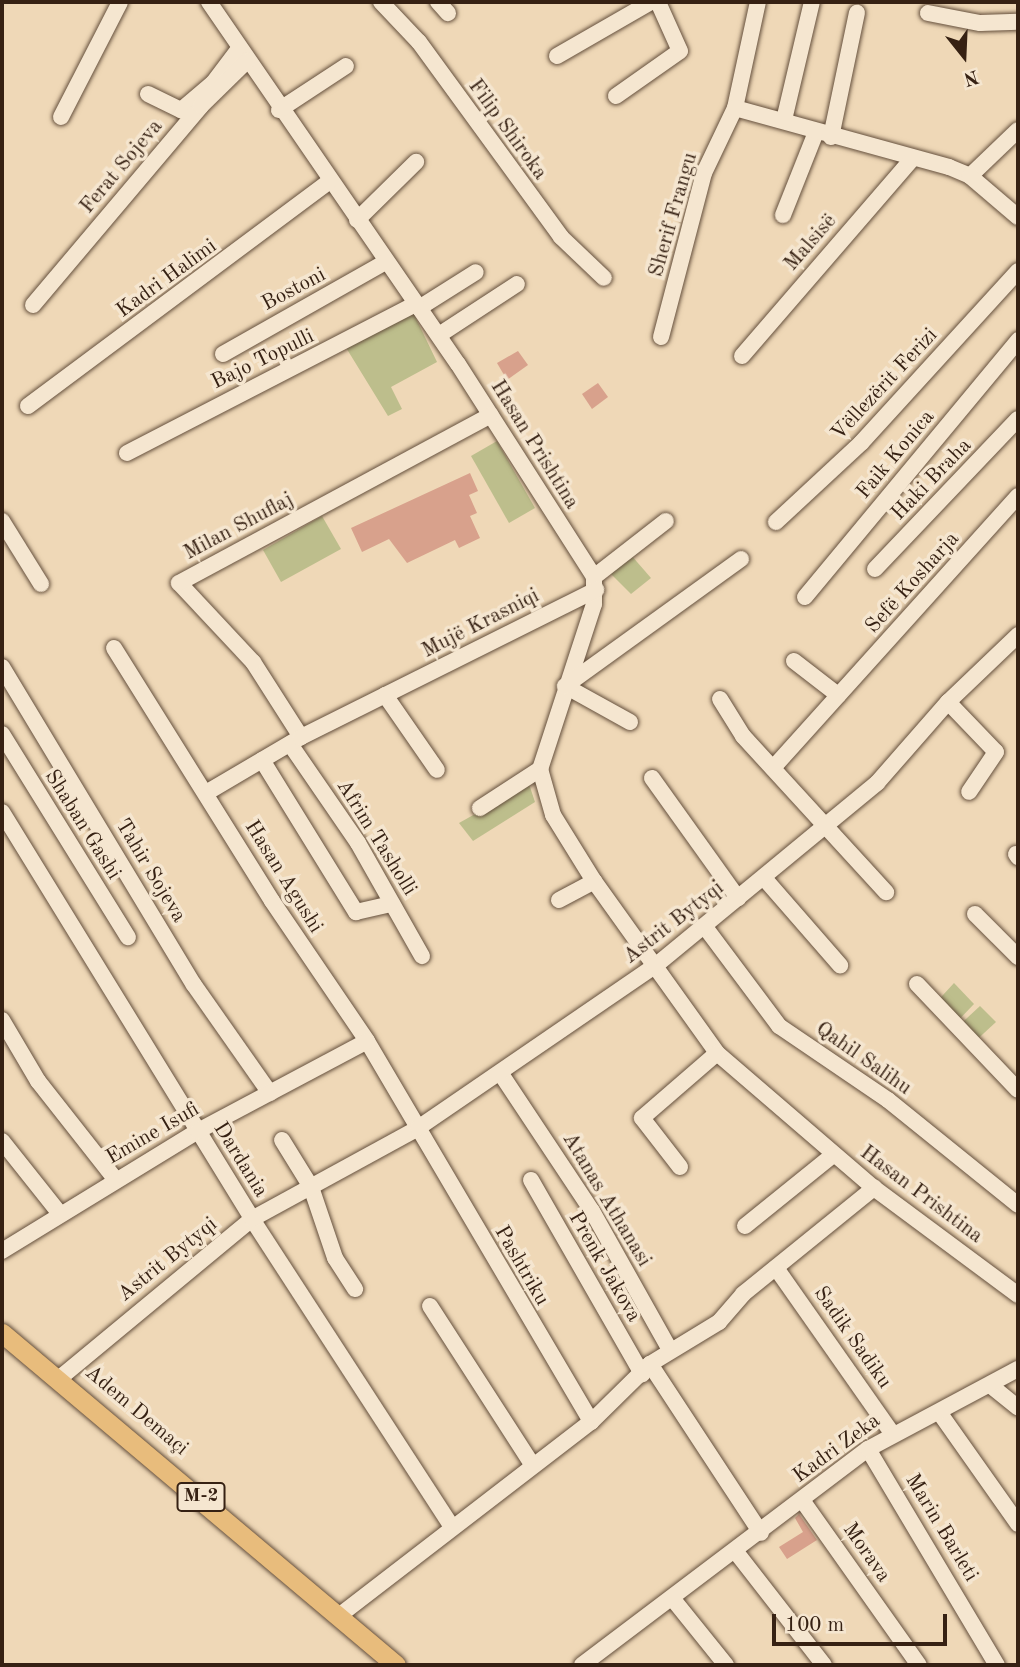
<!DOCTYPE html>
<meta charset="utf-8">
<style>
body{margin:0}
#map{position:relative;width:1020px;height:1667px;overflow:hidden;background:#efd8b7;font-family:"Old Standard TT",serif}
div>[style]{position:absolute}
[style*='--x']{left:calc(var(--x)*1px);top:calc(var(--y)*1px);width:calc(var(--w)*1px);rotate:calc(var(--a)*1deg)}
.green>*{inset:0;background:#bdbe8c}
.building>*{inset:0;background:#d8a18c}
.roads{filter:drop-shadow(0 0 2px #644f3c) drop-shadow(0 0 2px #644f3c)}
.minor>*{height:16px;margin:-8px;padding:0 8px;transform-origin:8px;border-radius:8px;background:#f5e6d0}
.major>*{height:19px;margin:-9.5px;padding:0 9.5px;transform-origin:9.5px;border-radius:9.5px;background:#e8bc7c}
span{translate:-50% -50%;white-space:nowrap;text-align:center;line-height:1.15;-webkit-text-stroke:7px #f5e6d0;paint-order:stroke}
.shield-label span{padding:2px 5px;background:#f5e6d0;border:2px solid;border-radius:5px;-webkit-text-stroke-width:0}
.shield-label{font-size:19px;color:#362113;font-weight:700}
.street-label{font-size:21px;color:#362113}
.frame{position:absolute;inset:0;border:4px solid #362113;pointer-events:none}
.north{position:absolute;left:929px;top:21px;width:70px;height:70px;-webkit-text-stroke:5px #f5e6d0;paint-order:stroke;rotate:162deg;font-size:19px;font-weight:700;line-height:28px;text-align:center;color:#362113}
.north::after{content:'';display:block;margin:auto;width:24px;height:32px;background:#362113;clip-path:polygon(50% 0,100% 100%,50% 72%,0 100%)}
.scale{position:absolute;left:772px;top:1614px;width:175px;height:32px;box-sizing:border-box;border:4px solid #362113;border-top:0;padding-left:9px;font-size:21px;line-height:24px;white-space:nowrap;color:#362113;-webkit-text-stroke:5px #f5e6d0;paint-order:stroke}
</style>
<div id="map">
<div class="green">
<div style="clip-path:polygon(411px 308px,437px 362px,391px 387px,402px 409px,388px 416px,345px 346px)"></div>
<div style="clip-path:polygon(497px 441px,535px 508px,509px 523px,471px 456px)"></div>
<div style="clip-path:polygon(322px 516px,341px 549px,281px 582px,263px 550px)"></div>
<div style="clip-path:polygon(631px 555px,651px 578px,631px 594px,610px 573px)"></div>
<div style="clip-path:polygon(529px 784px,535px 802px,473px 841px,459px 823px)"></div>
<div style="clip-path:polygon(954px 983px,974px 1004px,951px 1028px,932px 1007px)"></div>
<div style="clip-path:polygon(980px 1006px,996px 1022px,970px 1046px,953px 1031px)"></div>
</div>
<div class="building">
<div style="clip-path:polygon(518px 351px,528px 365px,507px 380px,497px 363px)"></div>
<div style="clip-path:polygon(598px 383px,608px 397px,592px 409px,582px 394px)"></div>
<div style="clip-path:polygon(470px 473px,478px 491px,469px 495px,477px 513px,470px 516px,480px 538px,459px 548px,455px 540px,407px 563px,389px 539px,362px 552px,351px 528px)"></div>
<div style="clip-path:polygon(799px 1514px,817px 1540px,787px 1559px,779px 1547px,803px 1532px,795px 1518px)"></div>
</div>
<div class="roads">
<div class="minor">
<div style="--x:209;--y:2;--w:439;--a:55.5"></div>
<div style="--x:458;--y:364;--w:253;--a:57.4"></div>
<div style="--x:594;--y:577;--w:27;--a:90"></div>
<div style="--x:594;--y:604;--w:174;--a:108.1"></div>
<div style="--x:540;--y:769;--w:48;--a:74.2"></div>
<div style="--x:553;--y:815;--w:78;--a:58.2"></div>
<div style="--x:594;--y:881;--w:211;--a:54.4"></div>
<div style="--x:717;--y:1053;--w:207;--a:40.7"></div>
<div style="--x:874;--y:1188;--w:179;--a:36.6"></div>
<div style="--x:381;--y:2;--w:55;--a:46.5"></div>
<div style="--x:419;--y:42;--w:241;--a:53.9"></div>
<div style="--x:561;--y:237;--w:59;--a:43.6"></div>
<div style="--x:438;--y:2;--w:15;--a:48"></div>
<div style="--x:928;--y:13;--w:53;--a:10.9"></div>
<div style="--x:980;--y:23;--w:38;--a:-2"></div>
<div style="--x:557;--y:56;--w:108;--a:-29.9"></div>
<div style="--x:148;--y:94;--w:37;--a:26"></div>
<div style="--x:181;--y:110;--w:42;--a:-40.2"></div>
<div style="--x:213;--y:83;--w:41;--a:-52.9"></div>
<div style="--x:616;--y:96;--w:78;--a:-35.1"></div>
<div style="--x:680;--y:51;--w:54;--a:-114.2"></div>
<div style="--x:735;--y:108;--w:108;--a:-77.8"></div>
<div style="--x:279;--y:110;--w:80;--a:-33.3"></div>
<div style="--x:61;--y:117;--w:129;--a:-62.8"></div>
<div style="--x:784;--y:120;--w:121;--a:-76.7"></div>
<div style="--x:831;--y:137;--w:127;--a:-78.2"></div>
<div style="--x:970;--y:176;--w:66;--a:-43.8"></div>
<div style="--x:783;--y:215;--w:89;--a:-68.3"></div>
<div style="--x:357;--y:220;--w:83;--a:-44.5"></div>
<div style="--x:33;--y:305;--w:260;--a:-49.8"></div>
<div style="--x:201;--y:106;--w:64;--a:-44.4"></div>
<div style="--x:419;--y:308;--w:67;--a:-32.3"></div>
<div style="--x:439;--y:335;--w:93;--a:-33.2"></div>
<div style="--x:661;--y:337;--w:170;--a:-75.3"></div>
<div style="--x:704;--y:173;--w:72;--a:-64.5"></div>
<div style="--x:735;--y:108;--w:222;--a:15.4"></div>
<div style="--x:949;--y:167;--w:23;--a:23"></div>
<div style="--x:970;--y:176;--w:63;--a:40.5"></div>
<div style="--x:223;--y:354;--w:185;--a:-29.5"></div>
<div style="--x:742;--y:356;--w:260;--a:-49.2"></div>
<div style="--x:28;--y:406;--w:375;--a:-36.7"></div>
<div style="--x:127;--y:453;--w:325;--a:-27.3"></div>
<div style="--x:2;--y:521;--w:74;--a:58.2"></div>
<div style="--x:776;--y:522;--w:116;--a:-42.9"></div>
<div style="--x:861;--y:443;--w:233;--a:-47.6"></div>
<div style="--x:875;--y:569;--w:207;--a:-46.4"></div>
<div style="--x:594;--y:577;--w:91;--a:-37.9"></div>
<div style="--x:805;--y:597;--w:334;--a:-50.3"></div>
<div style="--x:114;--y:648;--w:298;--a:58"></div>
<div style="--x:272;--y:901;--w:169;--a:55.8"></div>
<div style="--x:367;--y:1041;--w:442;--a:59.5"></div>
<div style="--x:794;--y:661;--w:56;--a:37.7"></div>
<div style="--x:2;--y:667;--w:371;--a:58.9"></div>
<div style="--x:194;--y:985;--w:132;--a:54.9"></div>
<div style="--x:385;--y:695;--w:91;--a:55.3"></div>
<div style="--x:720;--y:699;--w:44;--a:58.1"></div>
<div style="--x:743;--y:736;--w:212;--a:47.5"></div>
<div style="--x:948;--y:702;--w:69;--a:46.2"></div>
<div style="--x:996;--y:752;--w:48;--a:124"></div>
<div style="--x:630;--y:722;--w:74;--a:-151"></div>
<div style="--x:565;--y:686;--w:217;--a:-35.8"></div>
<div style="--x:2;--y:734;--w:239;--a:58.2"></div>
<div style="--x:301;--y:737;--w:89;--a:-122.6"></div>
<div style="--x:253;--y:662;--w:108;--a:-133.1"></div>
<div style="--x:179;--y:583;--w:354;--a:-28.3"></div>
<div style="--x:290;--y:744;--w:120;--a:55.5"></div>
<div style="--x:358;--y:843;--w:130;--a:60.5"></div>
<div style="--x:262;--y:760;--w:179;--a:58.3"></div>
<div style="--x:356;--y:912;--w:37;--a:-13"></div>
<div style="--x:773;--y:768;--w:366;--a:-48"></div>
<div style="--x:652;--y:778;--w:148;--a:54.4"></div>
<div style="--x:206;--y:793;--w:110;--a:-30.5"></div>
<div style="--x:301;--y:737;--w:330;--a:-26.5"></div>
<div style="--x:480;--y:808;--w:72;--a:-33"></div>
<div style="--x:2;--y:812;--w:478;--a:58.4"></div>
<div style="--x:252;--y:1219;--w:365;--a:57"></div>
<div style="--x:1016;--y:854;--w:4;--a:56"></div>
<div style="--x:764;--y:878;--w:116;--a:48.9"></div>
<div style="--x:559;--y:900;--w:40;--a:-28"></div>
<div style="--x:975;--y:914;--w:61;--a:45"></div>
<div style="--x:705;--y:927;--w:124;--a:53.2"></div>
<div style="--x:779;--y:1026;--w:132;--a:34.2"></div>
<div style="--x:888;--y:1100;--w:167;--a:38.9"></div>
<div style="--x:917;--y:984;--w:146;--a:46.4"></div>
<div style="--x:2;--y:1020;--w:71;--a:59.5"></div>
<div style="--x:38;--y:1081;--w:126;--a:51.8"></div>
<div style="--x:501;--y:1074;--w:164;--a:56.4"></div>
<div style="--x:592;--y:1211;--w:159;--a:60.7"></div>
<div style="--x:282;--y:1140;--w:55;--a:58.3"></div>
<div style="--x:311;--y:1187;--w:75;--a:71.3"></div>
<div style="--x:335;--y:1258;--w:37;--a:57"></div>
<div style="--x:2;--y:1141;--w:93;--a:51.5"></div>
<div style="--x:680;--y:1167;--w:62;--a:-127.8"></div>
<div style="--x:642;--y:1118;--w:99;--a:-40.9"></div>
<div style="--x:531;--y:1180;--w:224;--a:60.2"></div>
<div style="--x:745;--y:1226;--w:113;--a:-38.9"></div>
<div style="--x:2;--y:1251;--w:230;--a:-31.5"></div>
<div style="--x:198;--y:1131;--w:191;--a:-28"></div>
<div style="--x:776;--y:1268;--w:202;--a:54.9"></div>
<div style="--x:430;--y:1306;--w:187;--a:57.2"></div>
<div style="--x:650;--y:1364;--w:202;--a:56.7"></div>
<div style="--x:61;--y:1377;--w:248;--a:-39.6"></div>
<div style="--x:252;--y:1219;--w:189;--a:-28.7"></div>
<div style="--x:418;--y:1128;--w:287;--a:-34.4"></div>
<div style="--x:655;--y:966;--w:288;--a:-39.5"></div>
<div style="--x:877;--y:783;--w:108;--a:-48.8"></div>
<div style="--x:948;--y:702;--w:97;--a:-43.7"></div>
<div style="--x:990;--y:1385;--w:36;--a:39"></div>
<div style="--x:939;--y:1412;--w:137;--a:54.8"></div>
<div style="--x:868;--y:1449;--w:252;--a:59.2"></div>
<div style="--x:802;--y:1500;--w:202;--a:54.7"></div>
<div style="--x:736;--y:1552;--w:143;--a:52.1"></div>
<div style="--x:672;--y:1598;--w:86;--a:51.1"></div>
<div style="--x:340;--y:1615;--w:317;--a:-37.6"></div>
<div style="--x:591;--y:1422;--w:83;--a:-44.5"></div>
<div style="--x:650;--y:1364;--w:81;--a:-31.3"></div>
<div style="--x:719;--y:1322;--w:37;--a:-49"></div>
<div style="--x:743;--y:1294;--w:169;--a:-39"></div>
<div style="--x:582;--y:1665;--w:358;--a:-37.1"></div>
<div style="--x:868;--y:1449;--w:170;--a:-28.1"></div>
</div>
<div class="major">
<div style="--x:2;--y:1333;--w:515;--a:40.12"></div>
</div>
</div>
<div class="shield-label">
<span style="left:201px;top:1497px">M-2</span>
</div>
<div class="street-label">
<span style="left:507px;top:130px;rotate:54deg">Filip Shiroka</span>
<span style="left:122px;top:167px;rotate:-50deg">Ferat Sojeva</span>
<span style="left:674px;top:215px;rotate:-74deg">Sherif Frangu</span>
<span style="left:811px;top:243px;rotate:-49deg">Malsisë</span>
<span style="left:167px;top:279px;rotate:-36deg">Kadri Halimi</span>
<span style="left:294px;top:290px;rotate:-28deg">Bostoni</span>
<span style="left:263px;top:360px;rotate:-26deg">Bajo Topulli</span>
<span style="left:885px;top:385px;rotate:-47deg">Vëllezërit Ferizi</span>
<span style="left:534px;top:445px;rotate:58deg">Hasan Prishtina</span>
<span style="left:896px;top:455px;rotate:-50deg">Faik Konica</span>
<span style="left:932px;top:480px;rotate:-46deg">Haki Braha</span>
<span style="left:239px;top:527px;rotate:-28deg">Milan Shuflaj</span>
<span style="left:913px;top:583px;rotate:-48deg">Sefë Kosharja</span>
<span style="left:481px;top:624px;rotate:-27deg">Mujë Krasniqi</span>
<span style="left:82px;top:825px;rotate:58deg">Shaban Gashi</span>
<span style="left:376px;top:838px;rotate:58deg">Afrim Tasholli</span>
<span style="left:150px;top:871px;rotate:59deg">Tahir Sojeva</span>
<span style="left:283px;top:877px;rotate:58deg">Hasan Agushi</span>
<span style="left:674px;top:923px;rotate:-38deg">Astrit Bytyqi</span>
<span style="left:863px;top:1059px;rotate:35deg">Qahil Salihu</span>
<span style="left:153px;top:1134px;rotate:-30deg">Emine Isufi</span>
<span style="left:240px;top:1160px;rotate:58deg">Dardania</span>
<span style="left:921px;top:1195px;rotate:37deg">Hasan Prishtina</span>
<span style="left:606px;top:1200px;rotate:59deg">Atanas Athanasi</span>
<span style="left:168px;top:1260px;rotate:-39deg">Astrit Bytyqi</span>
<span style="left:521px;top:1266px;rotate:60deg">Pashtriku</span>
<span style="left:604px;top:1267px;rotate:60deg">Prenk Jakova</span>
<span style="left:852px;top:1338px;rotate:55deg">Sadik Sadiku</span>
<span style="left:136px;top:1411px;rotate:40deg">Adem Demaçi</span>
<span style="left:837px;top:1449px;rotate:-36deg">Kadri Zeka</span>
<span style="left:941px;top:1528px;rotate:59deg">Marin Barleti</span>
<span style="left:866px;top:1553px;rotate:55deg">Morava</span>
</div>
<div class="frame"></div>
<div class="north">N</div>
<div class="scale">100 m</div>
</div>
